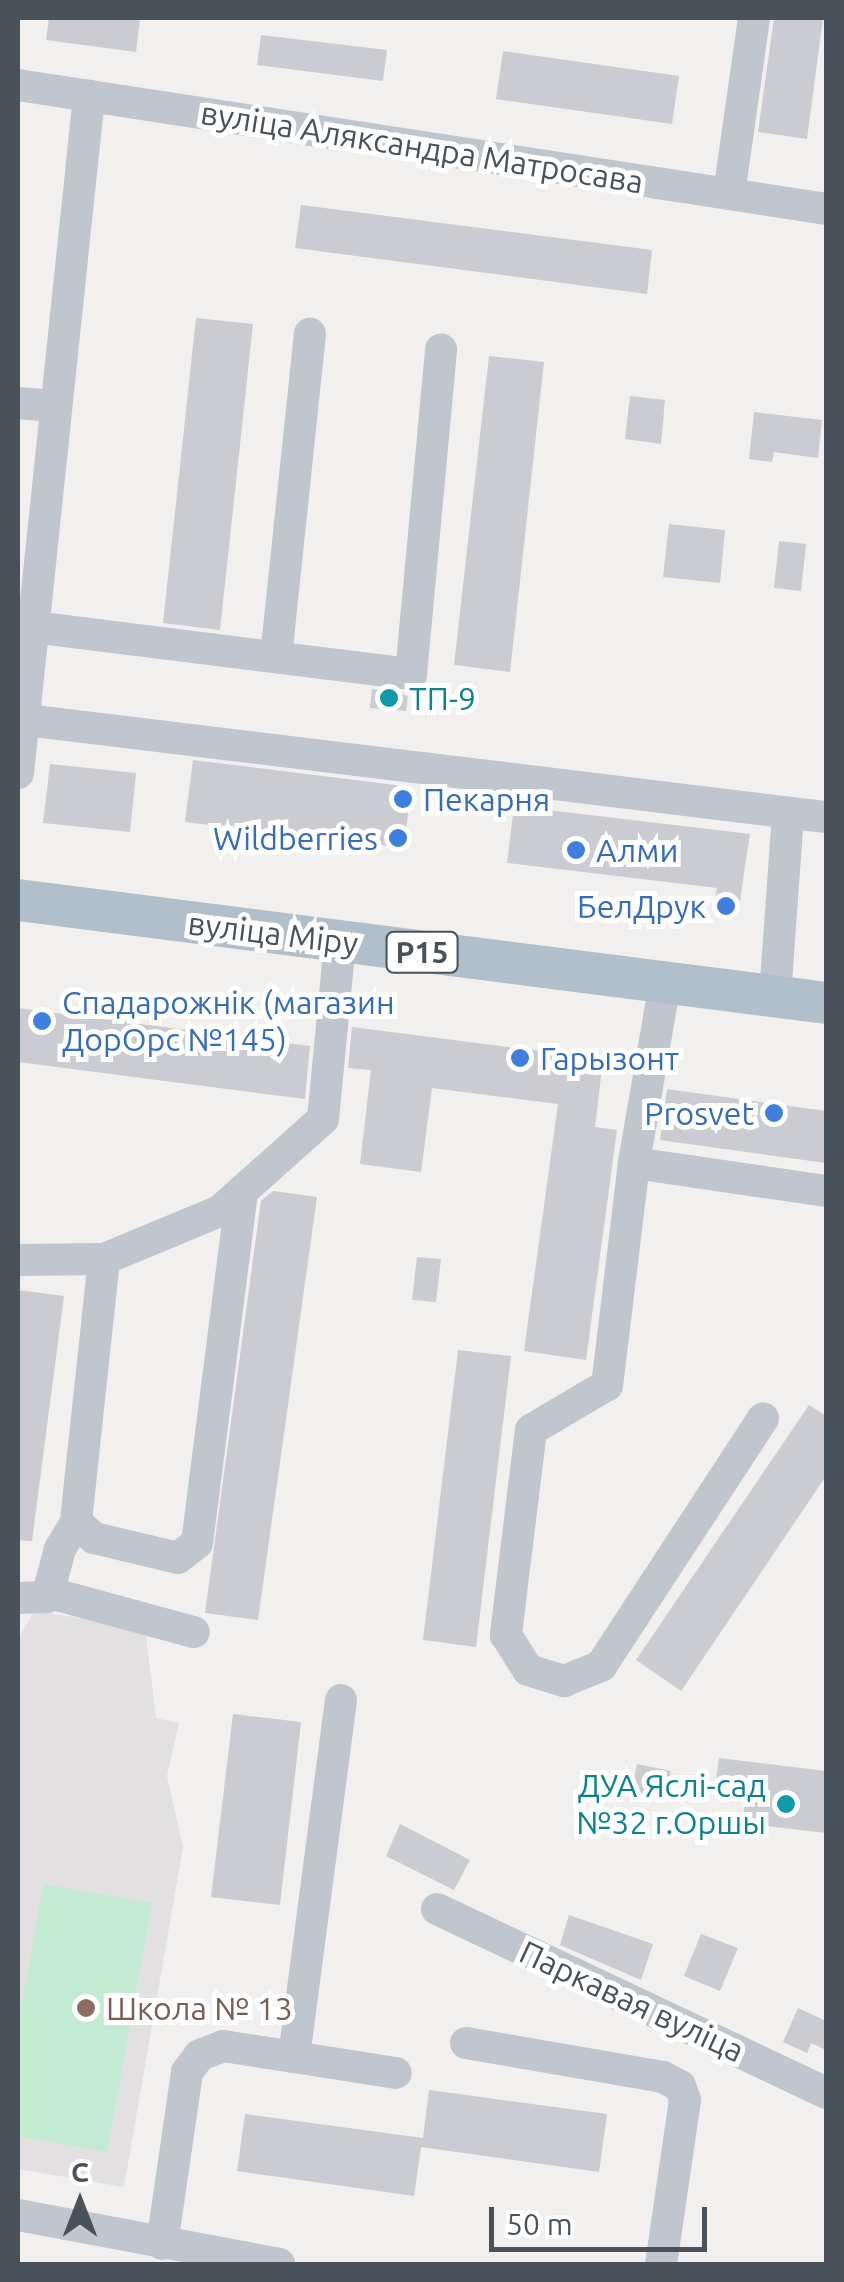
<!DOCTYPE html>
<meta charset="utf-8">
<style>
body{margin:0}
#map{position:relative;width:844px;height:2282px;overflow:hidden;background:#f2efef;font-family:Ubuntu,sans-serif}
div>[style]{position:absolute}
[style*='--x']{left:calc(var(--x)*1px);top:calc(var(--y)*1px);width:calc(var(--w)*1px);rotate:calc(var(--a)*1deg)}
.education>*{inset:0;background:#e2e0e0}
.green>*{inset:0;background:#c2ebd2}
.building>*{inset:0;background:#caccd1}
.minor>*{height:32px;margin:-16px;padding:0 16px;transform-origin:16px;border-radius:16px;background:#bfc6cd}
.major>*{height:42px;margin:-21px;padding:0 21px;transform-origin:21px;border-radius:21px;background:#b1bfcb}
.dots>*{width:28px;height:28px;translate:-50% -50%;box-sizing:border-box;border:5px solid #fff;border-radius:50%}
span{translate:-50% -50%;white-space:nowrap;text-align:center;line-height:1.15;-webkit-text-stroke:10px #fff;paint-order:stroke}
.shield-label span{padding:2px 8px;background:#fff;border:2px solid;border-radius:8px;-webkit-text-stroke-width:0}
.shield-label{font-size:30px;color:#49525b;font-weight:700}
.street-label{font-size:32px;color:#49525b}
.culture-label{font-size:32px;color:#0d838f}
.left{translate:0 -50%;text-align:left}
.right{translate:-100% -50%;text-align:right}
.shop-label{font-size:32px;color:#366cbe}
.education-label{font-size:32px;color:#785e54}
.frame{position:absolute;inset:0;border:20px solid #49525b;pointer-events:none}
.north{position:absolute;left:30px;top:2152px;width:100px;height:100px;-webkit-text-stroke:8px #fff;paint-order:stroke;rotate:0deg;font-size:28px;font-weight:700;line-height:40px;text-align:center;color:#49525b}
.north::after{content:'';display:block;margin:auto;width:35px;height:45px;background:#49525b;clip-path:polygon(50% 0,100% 100%,50% 72%,0 100%)}
.scale{position:absolute;left:489px;top:2207px;width:218px;height:45px;box-sizing:border-box;border:5px solid #49525b;border-top:0;padding-left:12px;font-size:30px;line-height:35px;white-space:nowrap;color:#49525b;-webkit-text-stroke:8px #fff;paint-order:stroke}
</style>
<div id="map">
<div class="education">
<div style="clip-path:polygon(34px 1611px,145px 1628px,156px 1718px,179px 1723px,167px 1776px,183px 1847px,124px 2187px,18px 2169px,18px 1639px)"></div>
</div>
<div class="green">
<div style="clip-path:polygon(43px 1884px,152px 1903px,107px 2152px,18px 2136px,18px 2026px)"></div>
</div>
<div class="building">
<div style="clip-path:polygon(49px 18px,140px 18px,136px 52px,46px 40px)"></div>
<div style="clip-path:polygon(774px 18px,823px 18px,807px 139px,758px 132px)"></div>
<div style="clip-path:polygon(261px 35px,387px 50px,383px 81px,257px 65px)"></div>
<div style="clip-path:polygon(503px 51px,679px 76px,672px 124px,496px 99px)"></div>
<div style="clip-path:polygon(301px 205px,652px 250px,647px 294px,295px 248px)"></div>
<div style="clip-path:polygon(196px 318px,253px 324px,220px 630px,163px 623px)"></div>
<div style="clip-path:polygon(489px 356px,544px 362px,510px 672px,454px 665px)"></div>
<div style="clip-path:polygon(630px 396px,665px 400px,661px 444px,625px 439px)"></div>
<div style="clip-path:polygon(754px 412px,822px 420px,818px 458px,774px 452px,772px 462px,749px 459px)"></div>
<div style="clip-path:polygon(669px 524px,725px 530px,720px 583px,663px 577px)"></div>
<div style="clip-path:polygon(779px 541px,806px 544px,801px 591px,774px 588px)"></div>
<div style="clip-path:polygon(372px 689px,408px 694px,406px 711px,370px 708px)"></div>
<div style="clip-path:polygon(193px 760px,411px 787px,404px 848px,185px 822px)"></div>
<div style="clip-path:polygon(50px 764px,136px 773px,130px 832px,43px 823px)"></div>
<div style="clip-path:polygon(514px 806px,750px 834px,738px 914px,713px 911px,717px 888px,507px 863px)"></div>
<div style="clip-path:polygon(18px 1008px,310px 1046px,305px 1099px,18px 1062px)"></div>
<div style="clip-path:polygon(352px 1027px,603px 1059px,595px 1127px,617px 1130px,586px 1360px,524px 1351px,558px 1104px,432px 1088px,421px 1172px,360px 1164px,371px 1070px,348px 1068px)"></div>
<div style="clip-path:polygon(667px 1089px,826px 1111px,826px 1163px,660px 1140px)"></div>
<div style="clip-path:polygon(273px 1191px,317px 1197px,258px 1620px,205px 1613px,261px 1201px)"></div>
<div style="clip-path:polygon(417px 1257px,441px 1259px,436px 1302px,412px 1300px)"></div>
<div style="clip-path:polygon(18px 1290px,64px 1296px,32px 1541px,18px 1540px)"></div>
<div style="clip-path:polygon(458px 1350px,511px 1356px,476px 1647px,423px 1640px)"></div>
<div style="clip-path:polygon(809px 1405px,826px 1416px,826px 1476px,681px 1691px,636px 1660px)"></div>
<div style="clip-path:polygon(233px 1714px,301px 1722px,280px 1905px,211px 1897px)"></div>
<div style="clip-path:polygon(719px 1758px,826px 1771px,826px 1833px,742px 1823px,747px 1785px,716px 1781px)"></div>
<div style="clip-path:polygon(637px 1764px,671px 1771px,665px 1800px,631px 1793px)"></div>
<div style="clip-path:polygon(400px 1824px,470px 1860px,454px 1890px,386px 1856px)"></div>
<div style="clip-path:polygon(569px 1915px,653px 1944px,641px 1980px,560px 1945px)"></div>
<div style="clip-path:polygon(701px 1934px,738px 1948px,720px 1991px,684px 1976px)"></div>
<div style="clip-path:polygon(798px 2008px,826px 2021px,826px 2050px,811px 2043px,807px 2053px,783px 2042px)"></div>
<div style="clip-path:polygon(429px 2090px,607px 2114px,599px 2172px,421px 2147px,414px 2196px,237px 2171px,245px 2114px,423px 2138px)"></div>
</div>
<div class="minor">
<div style="--x:18;--y:85;--w:817;--a:8.72"></div>
<div style="--x:729;--y:194;--w:178;--a:-81.9"></div>
<div style="--x:18;--y:403;--w:38;--a:5"></div>
<div style="--x:33;--y:627;--w:381;--a:7.1"></div>
<div style="--x:411;--y:674;--w:326;--a:-84.7"></div>
<div style="--x:276;--y:657;--w:325;--a:-84"></div>
<div style="--x:18;--y:719;--w:814;--a:6.92"></div>
<div style="--x:18;--y:773;--w:681;--a:-84.01"></div>
<div style="--x:665;--y:983;--w:183;--a:99.8"></div>
<div style="--x:634;--y:1163;--w:224;--a:96.9"></div>
<div style="--x:607;--y:1385;--w:88;--a:149.4"></div>
<div style="--x:531;--y:1430;--w:207;--a:97"></div>
<div style="--x:506;--y:1635;--w:41;--a:57.8"></div>
<div style="--x:528;--y:1670;--w:38;--a:17"></div>
<div style="--x:564;--y:1681;--w:40;--a:-22"></div>
<div style="--x:601;--y:1666;--w:296;--a:-56.8"></div>
<div style="--x:775;--y:996;--w:183;--a:-85.9"></div>
<div style="--x:634;--y:1163;--w:194;--a:8.3"></div>
<div style="--x:104;--y:1259;--w:264;--a:96.1"></div>
<div style="--x:76;--y:1522;--w:24;--a:42"></div>
<div style="--x:94;--y:1538;--w:86;--a:13.4"></div>
<div style="--x:178;--y:1558;--w:24;--a:-38"></div>
<div style="--x:197;--y:1543;--w:355;--a:-82.7"></div>
<div style="--x:18;--y:1260;--w:86;--a:-0.7"></div>
<div style="--x:104;--y:1259;--w:126;--a:-22.5"></div>
<div style="--x:220;--y:1211;--w:138;--a:-41.8"></div>
<div style="--x:323;--y:1119;--w:179;--a:-84.5"></div>
<div style="--x:50;--y:1593;--w:149;--a:15.2"></div>
<div style="--x:18;--y:1598;--w:29;--a:-2"></div>
<div style="--x:47;--y:1597;--w:50;--a:-74.8"></div>
<div style="--x:60;--y:1549;--w:31;--a:-59"></div>
<div style="--x:437;--y:1909;--w:430;--a:25.3"></div>
<div style="--x:466;--y:2043;--w:200;--a:9.8"></div>
<div style="--x:663;--y:2077;--w:19;--a:28"></div>
<div style="--x:680;--y:2086;--w:15;--a:70"></div>
<div style="--x:685;--y:2100;--w:166;--a:98.3"></div>
<div style="--x:294;--y:2057;--w:103;--a:8.9"></div>
<div style="--x:18;--y:2215;--w:266;--a:10.6"></div>
<div style="--x:162;--y:2244;--w:174;--a:-81.7"></div>
<div style="--x:187;--y:2072;--w:21;--a:-53"></div>
<div style="--x:200;--y:2055;--w:25;--a:-21"></div>
<div style="--x:223;--y:2046;--w:72;--a:8.8"></div>
<div style="--x:294;--y:2057;--w:360;--a:-82.5"></div>
</div>
<div class="major">
<div style="--x:18;--y:900;--w:815;--a:7.26"></div>
</div>
<div class="dots">
<div style="left:389px;top:698px;background:#0f9aa8"></div>
<div style="left:403px;top:799px;background:#3f7fe0"></div>
<div style="left:398px;top:838px;background:#3f7fe0"></div>
<div style="left:576px;top:850px;background:#3f7fe0"></div>
<div style="left:726px;top:906px;background:#3f7fe0"></div>
<div style="left:42px;top:1021px;background:#3f7fe0"></div>
<div style="left:520px;top:1058px;background:#3f7fe0"></div>
<div style="left:774px;top:1113px;background:#3f7fe0"></div>
<div style="left:786px;top:1804px;background:#0f9aa8"></div>
<div style="left:86px;top:2008px;background:#8d6e63"></div>
</div>
<div class="shield-label">
<span style="left:422px;top:952px">Р15</span>
</div>
<div class="street-label">
<span style="left:422px;top:147px;rotate:9deg">вуліца Аляксандра Матросава</span>
<span style="left:273px;top:933px;rotate:7deg">вуліца Міру</span>
<span style="left:632px;top:2001px;rotate:25deg">Паркавая вуліца</span>
</div>
<div class="culture-label">
<span class="left" style="left:409px;top:698px">ТП-9</span>
<span class="right" style="left:766px;top:1804px">ДУА Яслі-сад<br>№32 г.Оршы</span>
</div>
<div class="shop-label">
<span class="left" style="left:423px;top:799px">Пекарня</span>
<span class="right" style="left:378px;top:838px">Wildberries</span>
<span class="left" style="left:596px;top:850px">Алми</span>
<span class="right" style="left:706px;top:906px">БелДрук</span>
<span class="left" style="left:62px;top:1021px">Спадарожнік (магазин<br>ДорОрс №145)</span>
<span class="left" style="left:540px;top:1058px">Гарызонт</span>
<span class="right" style="left:754px;top:1113px">Prosvet</span>
</div>
<div class="education-label">
<span class="left" style="left:106px;top:2008px">Школа № 13</span>
</div>
<div class="frame"></div>
<div class="north">С</div>
<div class="scale">50 m</div>
</div>
